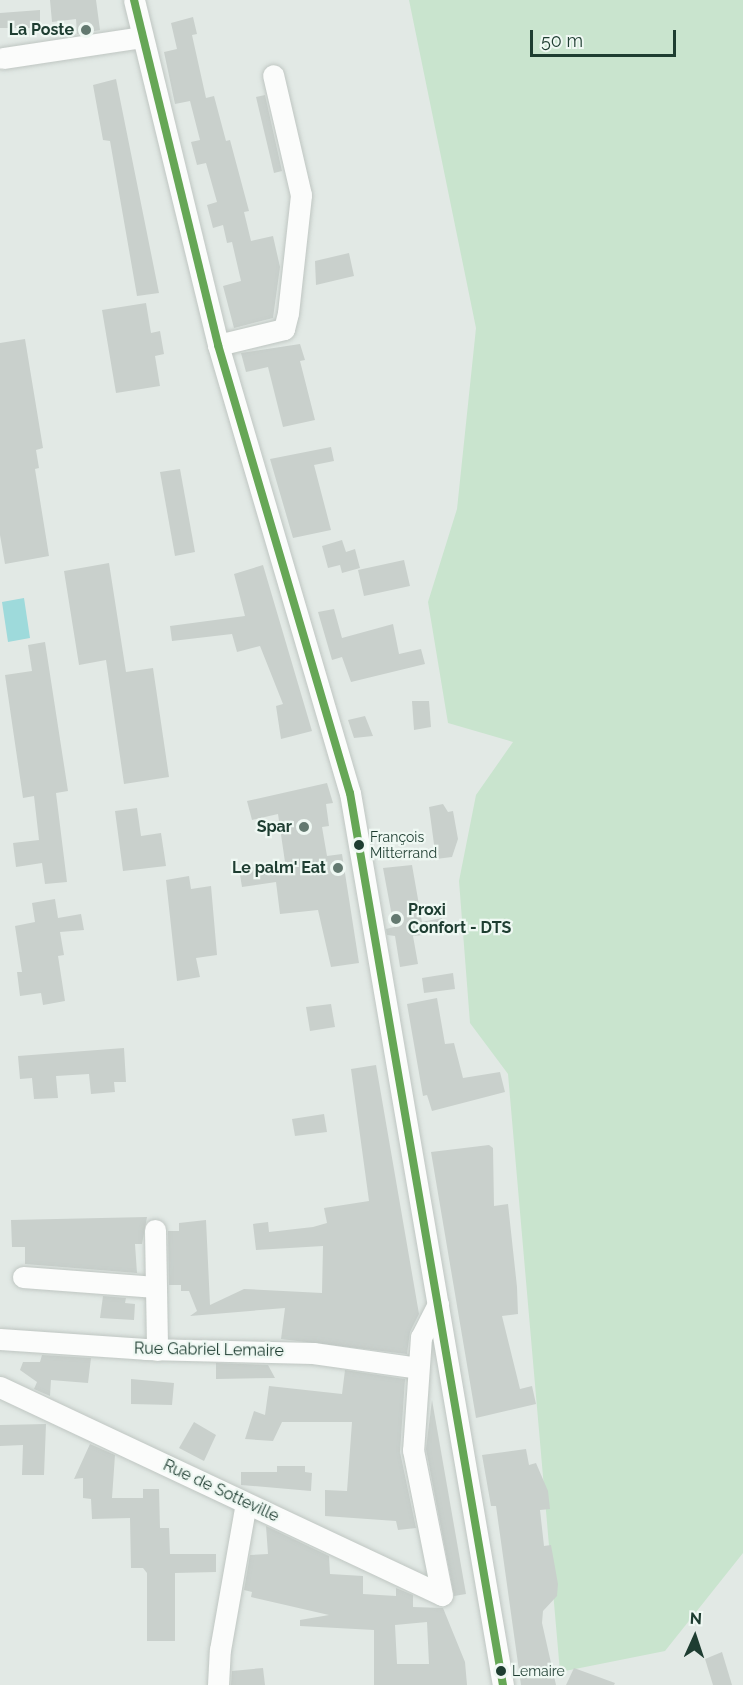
<!DOCTYPE html>
<meta charset="utf-8">
<style>
body{margin:0}
#map{position:relative;width:743px;height:1685px;overflow:hidden;background:#e2e9e5;font-family:Raleway,sans-serif}
div>[style]{position:absolute}
[style*='--x']{left:calc(var(--x)*1px);top:calc(var(--y)*1px);width:calc(var(--w)*1px);rotate:calc(var(--a)*1deg)}
.green>*{inset:0;background:#c9e4ce}
.water>*{inset:0;background:#9edadb}
.building>*{inset:0;background:#c9d0cc}
.roads{filter:drop-shadow(0 0 2px #bfc6c2) drop-shadow(0 0 2px #bfc6c2)}
.minor>*{height:21px;margin:-10.5px;padding:0 10.5px;transform-origin:10.5px;border-radius:10.5px;background:#fbfcfb}
.bus-1>*{height:8px;margin:-4px;padding:0 4px;transform-origin:4px;border-radius:4px;background:#66a756}
.dots>*{width:16px;height:16px;translate:-50% -50%;box-sizing:border-box;border:3px solid #eff8f3;border-radius:50%}
span{translate:-50% -50%;white-space:nowrap;text-align:center;line-height:1.15;-webkit-text-stroke:4.5px #eff8f3;paint-order:stroke}
.bus-label{font-size:14px;color:#1e3d31}
.left{translate:0 -50%;text-align:left}
.poi-label{font-size:16px;color:#1e3d31;font-weight:700}
.right{translate:-100% -50%;text-align:right}
.street-label{font-size:16px;color:#1e3d31}
.north{position:absolute;left:665px;top:1607px;width:60px;height:60px;-webkit-text-stroke:4px #eff8f3;paint-order:stroke;rotate:3deg;font-size:16px;font-weight:700;line-height:24px;text-align:center;color:#1e3d31}
.north::after{content:'';display:block;margin:auto;width:21px;height:27px;background:#1e3d31;clip-path:polygon(50% 0,100% 100%,50% 72%,0 100%)}
.scale{position:absolute;left:530px;top:30px;width:146px;height:27px;box-sizing:border-box;border:3px solid #1e3d31;border-top:0;padding-left:8px;font-size:18px;line-height:21px;white-space:nowrap;color:#1e3d31;-webkit-text-stroke:4px #eff8f3;paint-order:stroke}
</style>
<div id="map">
<div class="green">
<div style="clip-path:polygon(409px 0,743px 0,743px 1553px,665px 1651px,560px 1672px,508px 1074px,470px 1023px,459px 881px,476px 795px,513px 742px,448px 723px,428px 602px,457px 509px,476px 328px)"></div>
</div>
<div class="water">
<div style="clip-path:polygon(24px 598px,30px 638px,8px 642px,2px 602px)"></div>
</div>
<div class="building">
<div style="clip-path:polygon(50px 0,96px 0,100px 30px,77px 34px,76px 19px,52px 22px)"></div>
<div style="clip-path:polygon(40px 10px,40px 28px,0 28px,0 13px)"></div>
<div style="clip-path:polygon(193px 17px,197px 34px,192px 35px,206px 98px,214px 96px,226px 141px,230px 140px,249px 211px,244px 212px,251px 241px,273px 236px,280px 267px,273px 318px,234px 328px,223px 286px,241px 281px,232px 242px,227px 243px,223px 225px,213px 228px,207px 205px,217px 202px,206px 163px,197px 165px,191px 142px,200px 140px,190px 101px,175px 104px,164px 52px,177px 49px,171px 23px)"></div>
<div style="clip-path:polygon(116px 79px,159px 293px,137px 296px,110px 141px,103px 140px,93px 85px)"></div>
<div style="clip-path:polygon(265px 95px,282px 171px,274px 173px,256px 97px)"></div>
<div style="clip-path:polygon(349px 253px,354px 276px,316px 285px,315px 261px)"></div>
<div style="clip-path:polygon(146px 303px,151px 333px,160px 331px,164px 354px,155px 356px,160px 386px,116px 393px,102px 310px)"></div>
<div style="clip-path:polygon(25px 339px,43px 448px,36px 450px,39px 468px,35px 469px,49px 556px,5px 564px,0 535px,0 343px)"></div>
<div style="clip-path:polygon(300px 344px,305px 360px,300px 361px,315px 420px,283px 427px,268px 367px,246px 372px,241px 353px)"></div>
<div style="clip-path:polygon(331px 447px,334px 461px,314px 465px,331px 530px,293px 538px,270px 459px)"></div>
<div style="clip-path:polygon(180px 469px,195px 552px,175px 556px,160px 472px)"></div>
<div style="clip-path:polygon(342px 540px,346px 552px,355px 549px,360px 568px,342px 573px,340px 565px,328px 568px,322px 546px)"></div>
<div style="clip-path:polygon(404px 560px,410px 586px,364px 596px,358px 570px)"></div>
<div style="clip-path:polygon(109px 563px,126px 672px,153px 668px,169px 777px,124px 784px,106px 660px,79px 665px,64px 571px)"></div>
<div style="clip-path:polygon(263px 565px,312px 731px,281px 739px,276px 706px,283px 704px,260px 646px,237px 652px,232px 634px,172px 641px,170px 626px,245px 616px,234px 574px)"></div>
<div style="clip-path:polygon(334px 609px,342px 638px,393px 624px,399px 654px,421px 649px,425px 664px,351px 682px,342px 657px,332px 660px,318px 612px)"></div>
<div style="clip-path:polygon(45px 642px,68px 791px,56px 793px,67px 882px,45px 884px,42px 863px,16px 867px,13px 843px,39px 840px,34px 796px,23px 798px,5px 675px,32px 671px,28px 645px)"></div>
<div style="clip-path:polygon(412px 701px,429px 701px,431px 727px,414px 730px)"></div>
<div style="clip-path:polygon(365px 716px,373px 736px,354px 738px,348px 720px)"></div>
<div style="clip-path:polygon(327px 783px,333px 803px,326px 804px,329px 826px,322px 827px,327px 856px,342px 854px,359px 963px,331px 967px,318px 910px,280px 914px,276px 882px,242px 887px,239px 869px,285px 862px,278px 814px,252px 820px,247px 801px)"></div>
<div style="clip-path:polygon(443px 804px,448px 812px,453px 811px,458px 839px,452px 857px,436px 859px,429px 807px)"></div>
<div style="clip-path:polygon(137px 808px,141px 836px,161px 833px,166px 866px,123px 871px,115px 811px)"></div>
<div style="clip-path:polygon(412px 865px,422px 922px,442px 918px,445px 933px,413px 936px,418px 964px,400px 967px,395px 936px,387px 935px,386px 929px,394px 927px,383px 868px)"></div>
<div style="clip-path:polygon(189px 876px,191px 889px,211px 886px,217px 955px,196px 958px,200px 977px,177px 981px,166px 880px)"></div>
<div style="clip-path:polygon(55px 899px,58px 918px,81px 914px,84px 930px,60px 932px,64px 955px,58px 956px,65px 1001px,43px 1005px,41px 993px,20px 996px,17px 972px,22px 972px,15px 926px,35px 922px,32px 903px)"></div>
<div style="clip-path:polygon(453px 973px,455px 989px,424px 993px,422px 978px)"></div>
<div style="clip-path:polygon(437px 998px,445px 1044px,454px 1043px,463px 1078px,500px 1072px,505px 1092px,432px 1111px,427px 1095px,423px 1096px,407px 1004px)"></div>
<div style="clip-path:polygon(331px 1004px,335px 1027px,310px 1031px,306px 1007px)"></div>
<div style="clip-path:polygon(124px 1048px,126px 1082px,114px 1082px,115px 1092px,91px 1094px,89px 1074px,56px 1076px,58px 1098px,34px 1099px,32px 1078px,20px 1079px,18px 1056px)"></div>
<div style="clip-path:polygon(376px 1065px,419px 1314px,410px 1332px,407px 1354px,281px 1339px,285px 1308px,190px 1316px,197px 1311px,189px 1291px,181px 1291px,181px 1285px,169px 1285px,168px 1231px,179px 1231px,179px 1223px,206px 1220px,210px 1305px,244px 1289px,322px 1293px,323px 1246px,256px 1250px,253px 1224px,268px 1222px,269px 1232px,313px 1227px,327px 1223px,324px 1208px,369px 1201px,351px 1069px)"></div>
<div style="clip-path:polygon(324px 1114px,327px 1132px,295px 1136px,292px 1119px)"></div>
<div style="clip-path:polygon(489px 1145px,493px 1148px,494px 1206px,508px 1204px,517px 1287px,518px 1314px,502px 1316px,520px 1389px,532px 1386px,536px 1404px,476px 1418px,431px 1152px)"></div>
<div style="clip-path:polygon(147px 1217px,142px 1244px,135px 1244px,137px 1273px,25px 1264px,25px 1247px,12px 1247px,11px 1220px)"></div>
<div style="clip-path:polygon(103px 1296px,126px 1298px,125px 1303px,135px 1304px,134px 1320px,100px 1318px)"></div>
<div style="clip-path:polygon(42px 1355px,91px 1358px,88px 1383px,51px 1380px,50px 1396px,34px 1389px,37px 1382px,20px 1370px,23px 1362px,40px 1362px)"></div>
<div style="clip-path:polygon(216px 1363px,268px 1365px,275px 1378px,216px 1379px)"></div>
<div style="clip-path:polygon(345px 1370px,405px 1379px,400px 1452px,416px 1528px,398px 1530px,396px 1521px,325px 1516px,325px 1490px,347px 1491px,352px 1422px,282px 1422px,273px 1441px,245px 1439px,254px 1411px,265px 1415px,269px 1386px,342px 1394px)"></div>
<div style="clip-path:polygon(131px 1379px,174px 1383px,172px 1405px,131px 1404px)"></div>
<div style="clip-path:polygon(432px 1400px,466px 1594px,454px 1596px,426px 1449px)"></div>
<div style="clip-path:polygon(194px 1422px,216px 1435px,204px 1461px,179px 1448px)"></div>
<div style="clip-path:polygon(46px 1424px,44px 1475px,22px 1475px,23px 1445px,0 1446px,0 1425px)"></div>
<div style="clip-path:polygon(90px 1444px,115px 1455px,112px 1498px,143px 1498px,143px 1489px,159px 1489px,160px 1528px,169px 1528px,170px 1554px,216px 1554px,216px 1572px,175px 1573px,175px 1641px,147px 1641px,147px 1573px,143px 1568px,131px 1568px,130px 1518px,92px 1519px,91px 1499px,83px 1498px,83px 1478px,74px 1479px)"></div>
<div style="clip-path:polygon(526px 1449px,529px 1465px,536px 1463px,548px 1491px,550px 1509px,540px 1510px,544px 1546px,551px 1545px,558px 1584px,557px 1596px,543px 1611px,542px 1623px,556px 1685px,521px 1685px,496px 1506px,491px 1506px,482px 1455px)"></div>
<div style="clip-path:polygon(277px 1466px,305px 1466px,305px 1472px,312px 1473px,311px 1491px,241px 1485px,241px 1472px,277px 1472px)"></div>
<div style="clip-path:polygon(evenodd,266px 1526px,329px 1556px,330px 1574px,363px 1576px,363px 1594px,396px 1596px,396px 1588px,413px 1595px,413px 1607px,443px 1608px,465px 1662px,467px 1685px,374px 1685px,374px 1630px,300px 1626px,300px 1620px,329px 1615px,251px 1597px,252px 1592px,244px 1590px,250px 1555px,268px 1554px,266px 1526px,427px 1622px,429px 1664px,397px 1664px,395px 1625px,427px 1622px)"></div>
<div style="clip-path:polygon(722px 1652px,732px 1685px,713px 1685px,705px 1659px)"></div>
<div style="clip-path:polygon(263px 1668px,265px 1685px,231px 1685px,232px 1671px)"></div>
<div style="clip-path:polygon(574px 1668px,615px 1683px,614px 1685px,566px 1685px)"></div>
</div>
<div class="roads">
<div class="minor">
<div style="--x:134;--y:0;--w:355;--a:76.3"></div>
<div style="--x:218;--y:345;--w:467;--a:73.6"></div>
<div style="--x:350;--y:793;--w:905;--a:80.27"></div>
<div style="--x:3;--y:58;--w:141;--a:-8.6"></div>
<div style="--x:218;--y:345;--w:68;--a:-13.6"></div>
<div style="--x:284;--y:329;--w:16;--a:-76"></div>
<div style="--x:288;--y:313;--w:119;--a:-83.7"></div>
<div style="--x:301;--y:195;--w:123;--a:-103.1"></div>
<div style="--x:155;--y:1230;--w:120;--a:89"></div>
<div style="--x:23;--y:1277;--w:133;--a:4.3"></div>
<div style="--x:438;--y:1304;--w:37;--a:117"></div>
<div style="--x:421;--y:1337;--w:113;--a:94"></div>
<div style="--x:413;--y:1450;--w:148;--a:78.7"></div>
<div style="--x:0;--y:1339;--w:145;--a:3.9"></div>
<div style="--x:145;--y:1349;--w:168;--a:1.4"></div>
<div style="--x:313;--y:1353;--w:106;--a:8.1"></div>
<div style="--x:0;--y:1387;--w:488;--a:25.2"></div>
<div style="--x:218;--y:1685;--w:35;--a:-87"></div>
<div style="--x:220;--y:1650;--w:149;--a:-80"></div>
</div>
</div>
<div class="bus-1">
<div style="--x:134;--y:0;--w:355;--a:76.3"></div>
<div style="--x:218;--y:345;--w:467;--a:73.6"></div>
<div style="--x:350;--y:793;--w:905;--a:80.27"></div>
</div>
<div class="dots">
<div style="left:86px;top:30px;background:#637970"></div>
<div style="left:304px;top:827px;background:#637970"></div>
<div style="left:359px;top:845px;background:#1e3d31"></div>
<div style="left:338px;top:868px;background:#637970"></div>
<div style="left:396px;top:919px;background:#637970"></div>
<div style="left:501px;top:1671px;background:#1e3d31"></div>
</div>
<div class="bus-label">
<span class="left" style="left:370px;top:845px">François<br>Mitterrand</span>
<span class="left" style="left:512px;top:1671px">Lemaire</span>
</div>
<div class="poi-label">
<span class="right" style="left:74px;top:30px">La Poste</span>
<span class="right" style="left:292px;top:827px">Spar</span>
<span class="right" style="left:326px;top:868px">Le palm' Eat</span>
<span class="left" style="left:408px;top:919px">Proxi<br>Confort - DTS</span>
</div>
<div class="street-label">
<span style="left:209px;top:1350px;rotate:1deg">Rue Gabriel Lemaire</span>
<span style="left:221px;top:1491px;rotate:25deg">Rue de Sotteville</span>
</div>
<div class="north">N</div>
<div class="scale">50 m</div>
</div>
